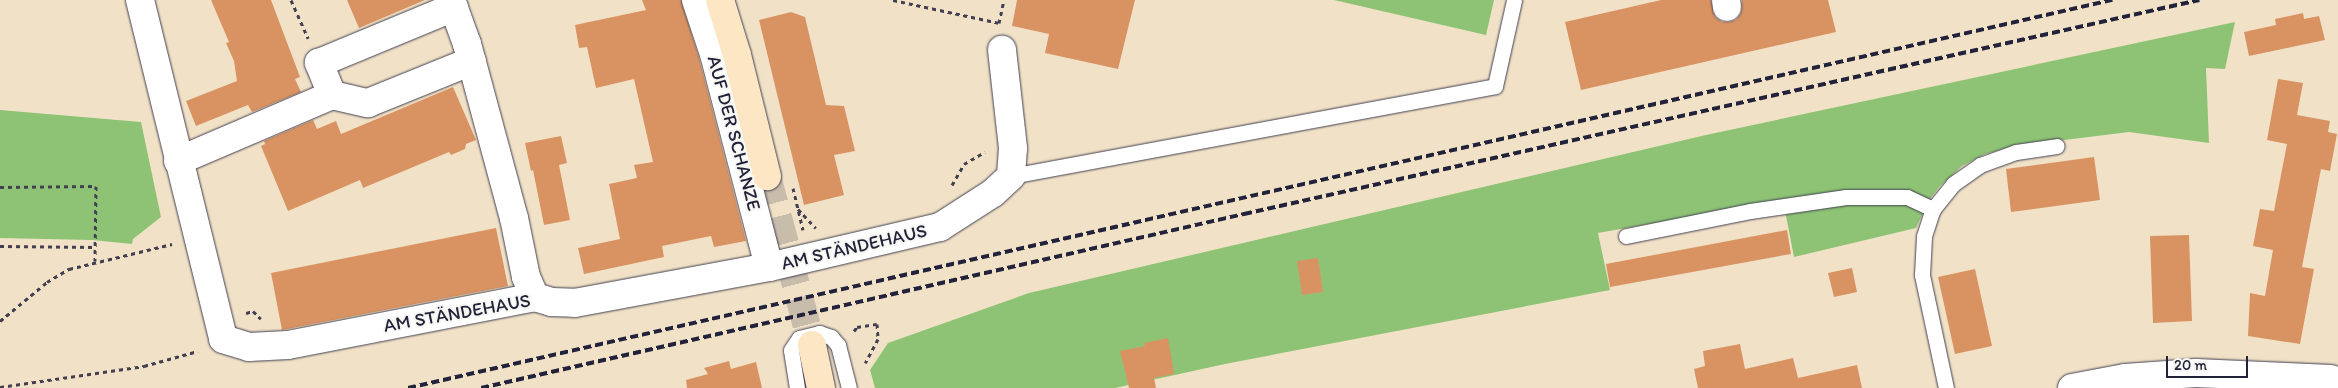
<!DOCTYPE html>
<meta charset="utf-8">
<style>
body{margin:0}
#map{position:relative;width:2338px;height:388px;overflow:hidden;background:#f1e2c7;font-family:Itim,sans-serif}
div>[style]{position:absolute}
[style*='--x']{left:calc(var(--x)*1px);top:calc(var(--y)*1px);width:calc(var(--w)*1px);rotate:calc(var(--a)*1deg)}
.green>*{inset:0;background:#8ec375}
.building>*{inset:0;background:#d99363}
.secondary-tunnel>*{height:28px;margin-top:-14px;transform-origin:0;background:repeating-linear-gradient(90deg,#c8bcab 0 28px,transparent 0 42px)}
.path>*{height:3px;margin-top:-1.5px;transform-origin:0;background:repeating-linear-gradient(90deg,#413f50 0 4px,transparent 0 8px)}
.roads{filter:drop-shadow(0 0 1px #413f50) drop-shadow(0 0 1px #413f50)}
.lane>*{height:15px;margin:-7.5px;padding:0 7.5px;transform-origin:7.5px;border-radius:7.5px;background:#fff}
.street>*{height:28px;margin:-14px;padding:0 14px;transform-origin:14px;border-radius:14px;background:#fff}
.secondary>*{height:28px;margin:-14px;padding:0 14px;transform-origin:14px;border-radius:14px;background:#fce6c4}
.rail>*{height:4px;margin-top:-2px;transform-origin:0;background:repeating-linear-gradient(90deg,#22223b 0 8px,transparent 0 12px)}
span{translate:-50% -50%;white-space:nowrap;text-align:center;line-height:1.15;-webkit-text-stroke:4px #f6f6f2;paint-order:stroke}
.street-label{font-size:19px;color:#22223b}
.scale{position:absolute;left:2166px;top:356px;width:82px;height:22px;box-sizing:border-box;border:2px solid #22223b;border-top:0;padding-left:6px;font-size:15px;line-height:18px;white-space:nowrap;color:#22223b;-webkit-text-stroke:4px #f6f6f2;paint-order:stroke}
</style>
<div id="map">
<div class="green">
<div style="clip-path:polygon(1334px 0,1494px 0,1486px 35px)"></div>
<div style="clip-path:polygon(2235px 22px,2225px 69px,2206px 68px,2209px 143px,2129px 132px,2015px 146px,1985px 154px,1962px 166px,1940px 186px,1929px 200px,1916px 228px,1794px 257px,1783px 200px,1598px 233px,1610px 290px,1225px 364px,1115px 388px,875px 388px,870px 370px,888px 343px,1029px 293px,1706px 135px)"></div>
<div style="clip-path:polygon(0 110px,141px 122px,161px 217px,133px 239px,132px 244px,92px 240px,0 238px)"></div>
</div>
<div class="building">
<div style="clip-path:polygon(211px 0,271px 0,300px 77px,295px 79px,301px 92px,252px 112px,248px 105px,196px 126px,186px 101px,237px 81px,234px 61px,226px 43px,229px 42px)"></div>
<div style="clip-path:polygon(347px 0,425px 0,359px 28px)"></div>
<div style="clip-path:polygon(642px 0,681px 0,699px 58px,746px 241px,714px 247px,711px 236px,662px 246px,664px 257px,584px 274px,578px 248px,620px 239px,609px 184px,637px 178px,634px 165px,653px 162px,634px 79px,596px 88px,587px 47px,579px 48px,575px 25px,646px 10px)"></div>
<div style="clip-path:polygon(1017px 0,1135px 0,1118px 69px,1045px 53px,1049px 34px,1012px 26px)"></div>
<div style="clip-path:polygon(1661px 0,1711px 0,1715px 17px,1722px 22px,1729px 22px,1736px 20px,1741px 13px,1742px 0,1828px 0,1836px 32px,1581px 90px,1565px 22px)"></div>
<div style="clip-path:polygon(791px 12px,805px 17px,826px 105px,844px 106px,855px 151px,834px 155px,844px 195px,804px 205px,759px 20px)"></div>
<div style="clip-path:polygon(2303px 13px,2304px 19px,2319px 16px,2325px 40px,2249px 56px,2244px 32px,2276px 25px,2275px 19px)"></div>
<div style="clip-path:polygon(2278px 79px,2303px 83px,2297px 115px,2330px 121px,2328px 132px,2337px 134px,2330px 171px,2321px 169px,2302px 267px,2314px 269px,2300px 344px,2248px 336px,2250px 293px,2265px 296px,2273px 250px,2253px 246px,2260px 209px,2274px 211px,2287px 144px,2267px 140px)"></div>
<div style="clip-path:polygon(453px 87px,476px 140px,466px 144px,465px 149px,451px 155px,449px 152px,363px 188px,360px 180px,288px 211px,261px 146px,265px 144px,264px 141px,313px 120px,317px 129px,336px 121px,341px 134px)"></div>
<div style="clip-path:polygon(561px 136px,567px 163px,559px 165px,570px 220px,544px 225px,533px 170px,531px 171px,525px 143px)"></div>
<div style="clip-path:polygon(2094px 157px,2100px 200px,2011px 212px,2006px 169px)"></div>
<div style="clip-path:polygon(496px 228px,508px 286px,282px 330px,271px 273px)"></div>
<div style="clip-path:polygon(1787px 230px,1791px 254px,1610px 287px,1606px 264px)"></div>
<div style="clip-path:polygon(2189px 235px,2192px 321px,2153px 323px,2150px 236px)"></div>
<div style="clip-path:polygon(1318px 258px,1323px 292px,1302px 295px,1297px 261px)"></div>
<div style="clip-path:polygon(1852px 268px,1857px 292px,1834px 297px,1828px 273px)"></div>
<div style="clip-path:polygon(1975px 269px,1992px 346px,1955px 354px,1938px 277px)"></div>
<div style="clip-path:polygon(1168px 338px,1174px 374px,1154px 378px,1156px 388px,1129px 388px,1120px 351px,1145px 346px,1144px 343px)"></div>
<div style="clip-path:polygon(1740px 344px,1745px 369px,1793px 358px,1798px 378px,1857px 365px,1862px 388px,1698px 388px,1694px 369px,1705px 366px,1703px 351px)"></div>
<div style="clip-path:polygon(729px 361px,731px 369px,756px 362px,762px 388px,687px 388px,686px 380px,708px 374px,704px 368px)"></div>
</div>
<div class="secondary-tunnel">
<div style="--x:767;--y:176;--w:175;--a:75.1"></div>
</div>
<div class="path">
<div style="--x:291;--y:0;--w:42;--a:65.9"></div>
<div style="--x:893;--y:0;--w:108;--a:12.2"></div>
<div style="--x:999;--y:23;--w:24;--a:-78"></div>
<div style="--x:952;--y:185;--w:24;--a:-60"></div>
<div style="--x:964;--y:164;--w:24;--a:-30"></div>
<div style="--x:0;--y:187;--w:96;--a:-0.6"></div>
<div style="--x:96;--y:186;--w:75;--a:90.8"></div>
<div style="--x:793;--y:188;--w:43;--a:76.6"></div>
<div style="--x:798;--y:209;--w:26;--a:47"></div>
<div style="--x:0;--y:246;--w:96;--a:0.6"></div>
<div style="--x:246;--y:313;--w:7;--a:-16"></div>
<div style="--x:253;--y:311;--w:11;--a:45"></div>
<div style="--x:0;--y:321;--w:61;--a:-39.7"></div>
<div style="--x:47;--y:282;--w:26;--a:-31"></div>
<div style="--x:69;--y:269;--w:106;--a:-13.6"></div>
<div style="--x:854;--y:331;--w:5;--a:-53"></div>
<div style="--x:857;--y:327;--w:20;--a:-9"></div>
<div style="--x:877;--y:324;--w:15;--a:86"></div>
<div style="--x:878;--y:339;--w:27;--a:118"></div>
<div style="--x:0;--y:387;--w:146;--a:-8.3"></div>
<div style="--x:144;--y:366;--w:56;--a:-15.5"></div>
</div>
<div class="roads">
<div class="lane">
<div style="--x:1011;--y:176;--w:492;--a:-10.5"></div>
<div style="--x:1495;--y:86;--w:88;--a:-77.5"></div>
<div style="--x:1626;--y:236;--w:126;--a:-11.4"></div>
<div style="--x:1750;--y:211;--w:97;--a:-8.3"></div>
<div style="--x:1846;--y:197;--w:61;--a:0"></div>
<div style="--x:1907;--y:197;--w:29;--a:25"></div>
<div style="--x:797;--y:388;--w:38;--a:-99"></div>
<div style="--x:791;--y:350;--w:14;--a:-56"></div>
<div style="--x:799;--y:338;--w:21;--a:-14"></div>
<div style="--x:819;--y:333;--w:13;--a:18"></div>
<div style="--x:831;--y:337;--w:11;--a:49"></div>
<div style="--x:838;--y:345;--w:44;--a:75.7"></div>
<div style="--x:1946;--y:388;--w:116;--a:-102"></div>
<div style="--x:1922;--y:275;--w:39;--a:-87"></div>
<div style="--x:1924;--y:236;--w:28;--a:-72"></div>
<div style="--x:1933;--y:209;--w:32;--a:-51"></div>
<div style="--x:1953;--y:184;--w:33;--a:-35"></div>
<div style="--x:1980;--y:165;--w:38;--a:-20"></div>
<div style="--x:2016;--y:152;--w:41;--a:-8.3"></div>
</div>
<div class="street">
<div style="--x:140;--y:0;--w:349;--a:76.2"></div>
<div style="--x:223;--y:339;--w:27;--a:17"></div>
<div style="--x:249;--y:347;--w:39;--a:-3"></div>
<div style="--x:288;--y:345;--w:252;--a:-11"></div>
<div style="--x:535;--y:297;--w:17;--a:17"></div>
<div style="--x:551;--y:302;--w:24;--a:2"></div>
<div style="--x:575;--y:303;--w:197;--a:-10.5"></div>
<div style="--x:769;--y:267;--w:176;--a:-13.2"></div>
<div style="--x:940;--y:227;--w:63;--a:-32.7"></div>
<div style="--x:993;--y:193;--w:25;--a:-43"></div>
<div style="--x:1011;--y:176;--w:28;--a:-86"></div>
<div style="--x:1013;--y:148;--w:99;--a:-96.4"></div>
<div style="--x:451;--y:0;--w:47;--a:70"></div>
<div style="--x:467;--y:44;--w:180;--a:74.9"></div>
<div style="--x:514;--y:218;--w:60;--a:78.5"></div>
<div style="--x:526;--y:277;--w:22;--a:66"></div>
<div style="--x:696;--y:0;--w:57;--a:71.6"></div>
<div style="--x:714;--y:54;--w:220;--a:75.5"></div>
<div style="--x:1726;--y:0;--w:7;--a:82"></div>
<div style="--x:332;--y:95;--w:37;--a:13"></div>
<div style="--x:368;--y:103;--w:112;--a:-22"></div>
<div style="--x:178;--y:161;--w:168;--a:-23.2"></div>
<div style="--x:332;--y:95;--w:35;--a:-112"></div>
<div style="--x:319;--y:63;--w:146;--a:-22.5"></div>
<div style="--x:2072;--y:388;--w:54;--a:-10.7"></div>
<div style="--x:2125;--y:378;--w:71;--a:-4"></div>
<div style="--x:2196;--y:373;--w:135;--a:2.5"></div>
</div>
<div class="secondary">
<div style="--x:720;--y:0;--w:58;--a:72.8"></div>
<div style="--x:737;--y:55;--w:125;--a:76.1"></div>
<div style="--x:812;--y:345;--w:44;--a:78.2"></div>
</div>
</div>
<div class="rail">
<div style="--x:408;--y:388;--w:1748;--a:-12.83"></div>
<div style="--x:481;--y:388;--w:783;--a:-12.85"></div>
<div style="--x:1244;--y:214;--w:979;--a:-12.63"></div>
</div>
<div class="street-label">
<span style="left:734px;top:133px;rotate:75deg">AUF DER SCHANZE</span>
<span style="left:854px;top:247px;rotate:-13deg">AM STÄNDEHAUS</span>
<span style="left:457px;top:313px;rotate:-10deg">AM STÄNDEHAUS</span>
</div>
<div class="scale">20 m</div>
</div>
